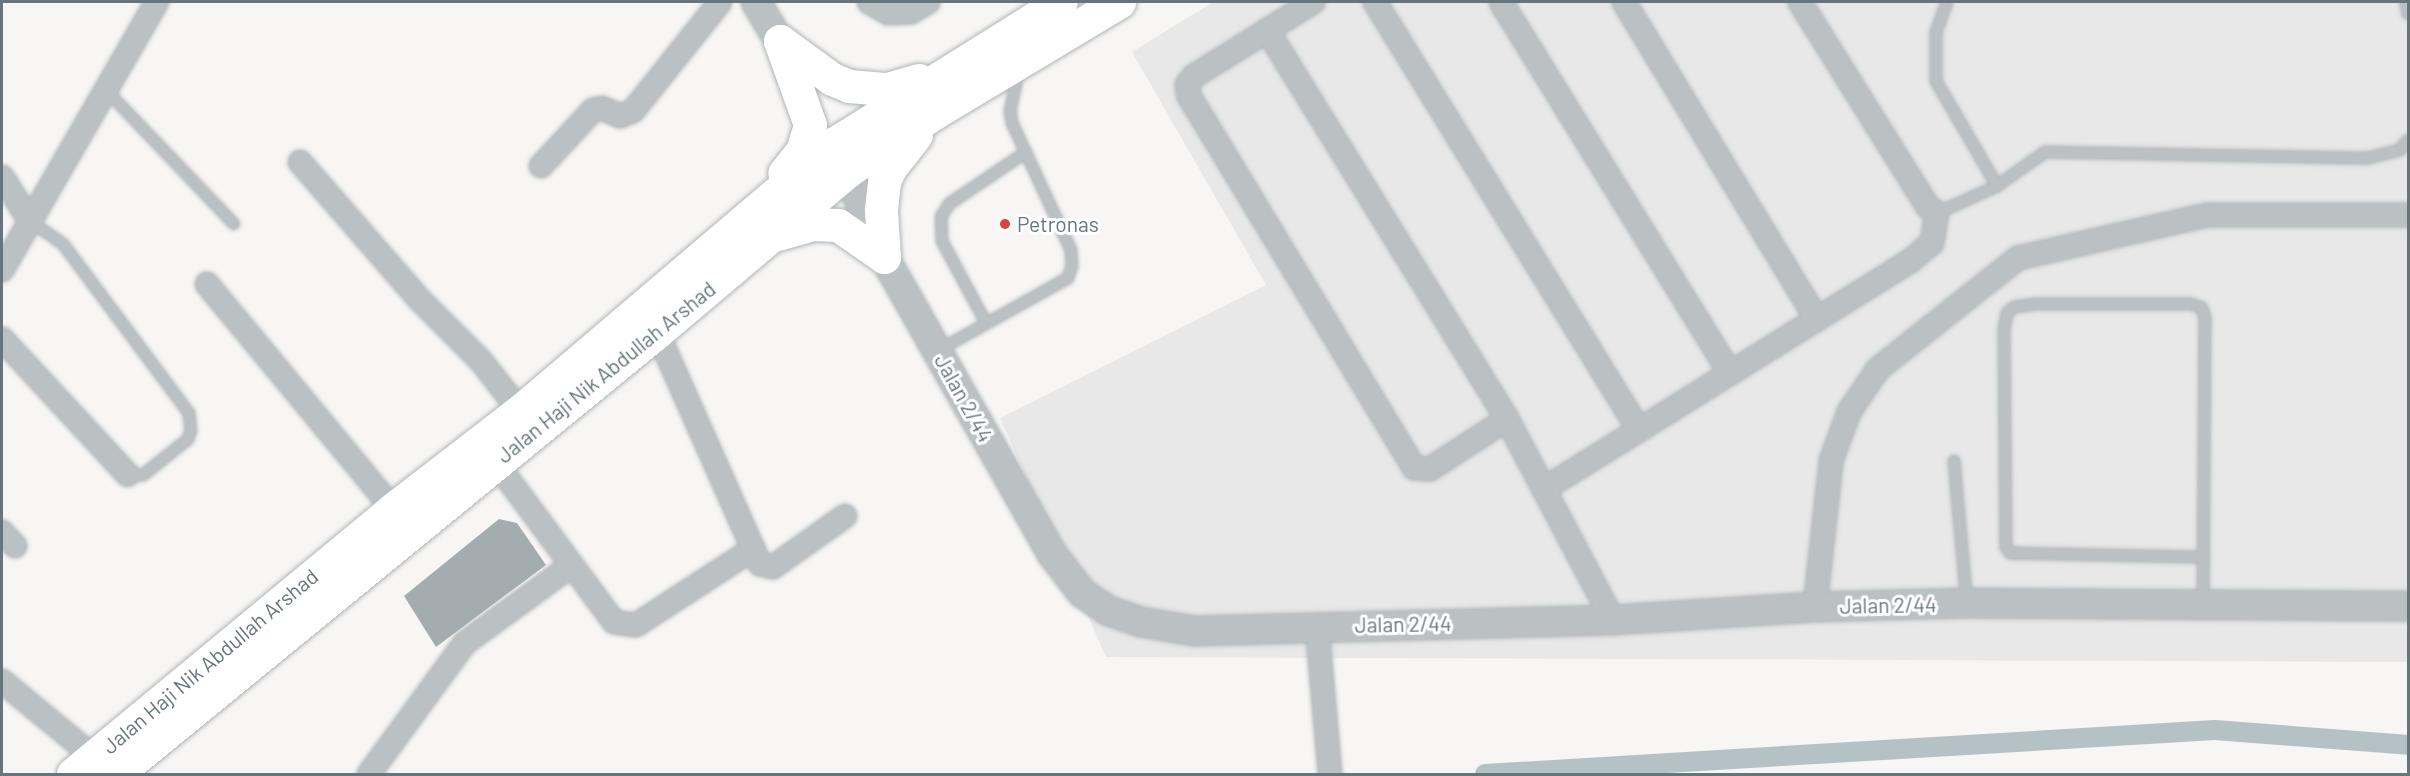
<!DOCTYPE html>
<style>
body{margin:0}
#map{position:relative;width:2410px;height:776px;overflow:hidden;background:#f7f6f4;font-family:Barlow,sans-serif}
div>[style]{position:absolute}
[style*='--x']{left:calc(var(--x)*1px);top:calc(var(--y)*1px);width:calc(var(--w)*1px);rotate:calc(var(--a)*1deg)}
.built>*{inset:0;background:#e7e8e7}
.canal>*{height:20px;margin:-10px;padding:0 10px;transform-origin:10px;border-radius:10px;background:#b5c2c5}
.building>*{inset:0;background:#a3adb0}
.roads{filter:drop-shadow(0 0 2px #afb5b8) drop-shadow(0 0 2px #afb5b8)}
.service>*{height:10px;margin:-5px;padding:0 5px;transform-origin:5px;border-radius:5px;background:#bbc1c3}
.minor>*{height:22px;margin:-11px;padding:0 11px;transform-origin:11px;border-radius:11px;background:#bbc1c3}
.tertiary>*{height:28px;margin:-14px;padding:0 14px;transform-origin:14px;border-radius:14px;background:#bbc1c3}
.primary>*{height:33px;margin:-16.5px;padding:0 16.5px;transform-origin:16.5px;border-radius:16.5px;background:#fff}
.dots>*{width:16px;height:16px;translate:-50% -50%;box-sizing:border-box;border:3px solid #fff;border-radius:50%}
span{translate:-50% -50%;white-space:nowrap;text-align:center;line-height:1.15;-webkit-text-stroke:6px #fff;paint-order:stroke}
.poi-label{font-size:21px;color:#64757c}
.left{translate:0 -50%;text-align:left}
.street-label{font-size:21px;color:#64757c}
.frame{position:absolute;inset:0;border:3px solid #64757c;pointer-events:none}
</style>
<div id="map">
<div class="built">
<div style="clip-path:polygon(1213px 2px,2408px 2px,2408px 662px,1106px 657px,1000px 418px,1266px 285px,1132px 52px)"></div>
</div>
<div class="canal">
<div style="--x:1485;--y:774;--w:731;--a:-3.45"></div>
<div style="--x:2215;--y:730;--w:194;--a:4.4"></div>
</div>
<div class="building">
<div style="clip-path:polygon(499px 519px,517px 523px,546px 565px,436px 647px,404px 596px)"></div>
</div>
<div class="roads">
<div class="service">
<div style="--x:1947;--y:2;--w:32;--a:110"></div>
<div style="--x:1936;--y:32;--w:49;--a:90"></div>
<div style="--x:1936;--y:81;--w:121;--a:59.8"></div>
<div style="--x:2406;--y:2;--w:12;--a:81"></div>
<div style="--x:106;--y:90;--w:185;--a:46.3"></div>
<div style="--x:1937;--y:213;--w:66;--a:-24.2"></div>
<div style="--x:1997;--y:186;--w:59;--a:-35.3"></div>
<div style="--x:2045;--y:152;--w:323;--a:1.1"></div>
<div style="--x:2368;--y:158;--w:33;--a:-14"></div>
<div style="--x:2400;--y:150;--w:13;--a:-51"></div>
<div style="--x:30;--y:221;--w:40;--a:34.9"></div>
<div style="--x:63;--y:244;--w:211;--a:53.3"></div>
<div style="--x:189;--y:413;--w:18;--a:84"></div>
<div style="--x:191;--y:431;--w:9;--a:111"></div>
<div style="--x:188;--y:439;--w:58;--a:141.3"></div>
<div style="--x:143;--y:475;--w:15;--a:180"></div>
<div style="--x:986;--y:323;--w:93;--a:-118.2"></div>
<div style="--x:942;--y:241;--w:24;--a:-92"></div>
<div style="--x:941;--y:217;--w:15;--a:-58"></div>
<div style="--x:949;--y:204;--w:93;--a:-34"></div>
<div style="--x:939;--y:350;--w:148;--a:-29.2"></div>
<div style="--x:1068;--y:278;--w:13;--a:-72"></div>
<div style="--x:1072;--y:266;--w:16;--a:-94"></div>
<div style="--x:1071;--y:250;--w:140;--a:-114.9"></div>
<div style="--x:1012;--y:123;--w:12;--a:-99"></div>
<div style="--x:1010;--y:111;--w:42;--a:-77.6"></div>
<div style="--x:1954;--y:461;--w:143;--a:84.8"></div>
<div style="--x:2203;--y:603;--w:285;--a:-89.6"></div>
<div style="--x:2205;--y:318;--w:10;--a:-107"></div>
<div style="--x:2202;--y:308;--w:12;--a:-160"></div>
<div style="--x:2191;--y:304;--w:155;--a:180"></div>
<div style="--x:2036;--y:304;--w:22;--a:172"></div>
<div style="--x:2014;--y:307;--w:9;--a:139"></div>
<div style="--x:2007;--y:313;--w:17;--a:100"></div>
<div style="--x:2004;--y:330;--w:217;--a:89.5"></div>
<div style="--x:2006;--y:547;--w:7;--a:56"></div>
<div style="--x:2010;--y:553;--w:193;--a:1.2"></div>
</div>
<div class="minor">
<div style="--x:869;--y:2;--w:22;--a:30"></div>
<div style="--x:888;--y:13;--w:23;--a:-2"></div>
<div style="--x:911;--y:12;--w:20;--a:-30"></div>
<div style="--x:1313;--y:2;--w:140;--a:148.1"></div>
<div style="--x:1194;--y:76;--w:11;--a:128"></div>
<div style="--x:1187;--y:85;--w:11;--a:80"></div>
<div style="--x:1189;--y:96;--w:435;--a:58.8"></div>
<div style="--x:1414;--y:468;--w:16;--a:4"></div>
<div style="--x:1430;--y:469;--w:92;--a:-33"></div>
<div style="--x:1375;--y:2;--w:503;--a:58.33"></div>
<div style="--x:1501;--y:2;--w:436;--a:58.3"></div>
<div style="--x:1624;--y:2;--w:371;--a:58.7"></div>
<div style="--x:1267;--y:30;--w:457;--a:58.3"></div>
<div style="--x:1507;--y:419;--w:227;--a:62.2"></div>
<div style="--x:300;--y:162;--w:184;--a:49"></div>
<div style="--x:421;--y:301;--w:85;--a:45"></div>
<div style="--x:481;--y:361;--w:63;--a:52"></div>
<div style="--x:541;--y:166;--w:76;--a:-47.1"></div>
<div style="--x:593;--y:110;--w:9;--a:-13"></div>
<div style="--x:602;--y:108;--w:20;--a:24"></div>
<div style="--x:620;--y:116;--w:14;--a:-21"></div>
<div style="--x:633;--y:111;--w:139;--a:-51.4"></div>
<div style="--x:2;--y:177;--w:52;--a:57.5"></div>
<div style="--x:2;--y:270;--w:310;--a:-60"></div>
<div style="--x:207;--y:284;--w:292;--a:50.4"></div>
<div style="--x:657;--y:332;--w:254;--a:66.1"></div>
<div style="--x:760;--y:564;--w:13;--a:13"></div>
<div style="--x:773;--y:567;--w:88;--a:-35.3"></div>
<div style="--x:2;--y:339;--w:185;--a:47.2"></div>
<div style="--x:496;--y:463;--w:198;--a:53.4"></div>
<div style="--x:614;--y:622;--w:22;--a:8"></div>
<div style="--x:636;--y:625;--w:140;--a:-33"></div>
<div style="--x:1544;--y:489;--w:430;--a:-31.9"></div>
<div style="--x:1909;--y:262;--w:30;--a:-40"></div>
<div style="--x:1932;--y:243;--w:30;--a:-81"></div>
<div style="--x:1937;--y:213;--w:11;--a:-146"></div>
<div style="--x:1928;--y:207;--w:242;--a:-122"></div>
<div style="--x:2;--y:532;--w:19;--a:47"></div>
<div style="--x:1815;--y:607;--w:147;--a:-83.7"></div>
<div style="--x:1831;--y:461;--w:52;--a:-69.8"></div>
<div style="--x:1849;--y:412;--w:52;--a:-56"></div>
<div style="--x:1878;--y:369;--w:179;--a:-38.4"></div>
<div style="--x:2018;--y:258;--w:195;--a:-12.8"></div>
<div style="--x:2208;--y:215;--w:200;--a:0"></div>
<div style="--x:1317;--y:625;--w:150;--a:85"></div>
<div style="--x:2;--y:681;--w:119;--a:39.6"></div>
<div style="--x:369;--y:774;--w:162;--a:-53.8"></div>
<div style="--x:465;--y:643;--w:132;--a:-36.1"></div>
</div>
<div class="tertiary">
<div style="--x:756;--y:2;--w:69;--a:59.3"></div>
<div style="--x:838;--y:152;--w:115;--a:66.3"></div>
<div style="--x:884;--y:257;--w:341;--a:60.5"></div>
<div style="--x:1052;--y:554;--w:49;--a:52.4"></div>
<div style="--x:1082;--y:593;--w:32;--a:34"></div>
<div style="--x:1109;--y:611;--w:34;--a:19"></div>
<div style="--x:1141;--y:622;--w:55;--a:9.5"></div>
<div style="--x:1195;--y:631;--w:418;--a:-1.5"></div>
<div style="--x:1613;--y:620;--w:202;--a:-3.7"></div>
<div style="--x:1815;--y:607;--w:152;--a:-1.5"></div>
<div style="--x:1967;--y:603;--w:441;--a:0.4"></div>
</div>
<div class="primary">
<div style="--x:780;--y:41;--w:89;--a:70.3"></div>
<div style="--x:810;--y:125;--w:27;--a:107"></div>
<div style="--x:802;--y:151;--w:28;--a:129"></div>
<div style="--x:780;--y:41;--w:64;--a:36.2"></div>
<div style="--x:832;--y:79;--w:18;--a:22"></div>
<div style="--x:849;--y:86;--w:38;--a:5"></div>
<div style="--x:887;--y:89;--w:33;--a:-16"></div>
<div style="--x:778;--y:234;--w:35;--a:-16"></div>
<div style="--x:812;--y:224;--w:26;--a:2"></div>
<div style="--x:838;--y:225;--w:56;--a:34.8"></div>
<div style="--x:884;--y:257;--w:47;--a:-93.7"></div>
<div style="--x:881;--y:210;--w:28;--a:-84"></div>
<div style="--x:884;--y:182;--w:15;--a:-67"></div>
<div style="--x:890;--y:168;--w:42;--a:-51.8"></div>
<div style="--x:73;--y:774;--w:415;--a:-39.6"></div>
<div style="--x:393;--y:509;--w:160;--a:-37.7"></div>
<div style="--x:520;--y:411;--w:414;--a:-40.4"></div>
<div style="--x:835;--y:143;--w:266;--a:-32"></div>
<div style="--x:116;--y:774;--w:699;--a:-39.25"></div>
<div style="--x:657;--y:332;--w:248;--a:-40.2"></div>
<div style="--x:846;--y:172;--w:106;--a:-33.8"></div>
<div style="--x:934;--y:113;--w:216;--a:-31"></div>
</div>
</div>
<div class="dots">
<div style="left:1005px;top:224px;background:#d34638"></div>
</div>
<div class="poi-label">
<span class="left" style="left:1017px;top:224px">Petronas</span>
</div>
<div class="street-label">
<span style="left:606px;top:372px;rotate:-39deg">Jalan Haji Nik Abdullah Arshad</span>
<span style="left:964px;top:398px;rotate:61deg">Jalan 2/44</span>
<span style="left:1888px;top:605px;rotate:-1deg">Jalan 2/44</span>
<span style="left:1403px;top:624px;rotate:-1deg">Jalan 2/44</span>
<span style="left:210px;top:661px;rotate:-40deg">Jalan Haji Nik Abdullah Arshad</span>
</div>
<div class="frame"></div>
</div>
